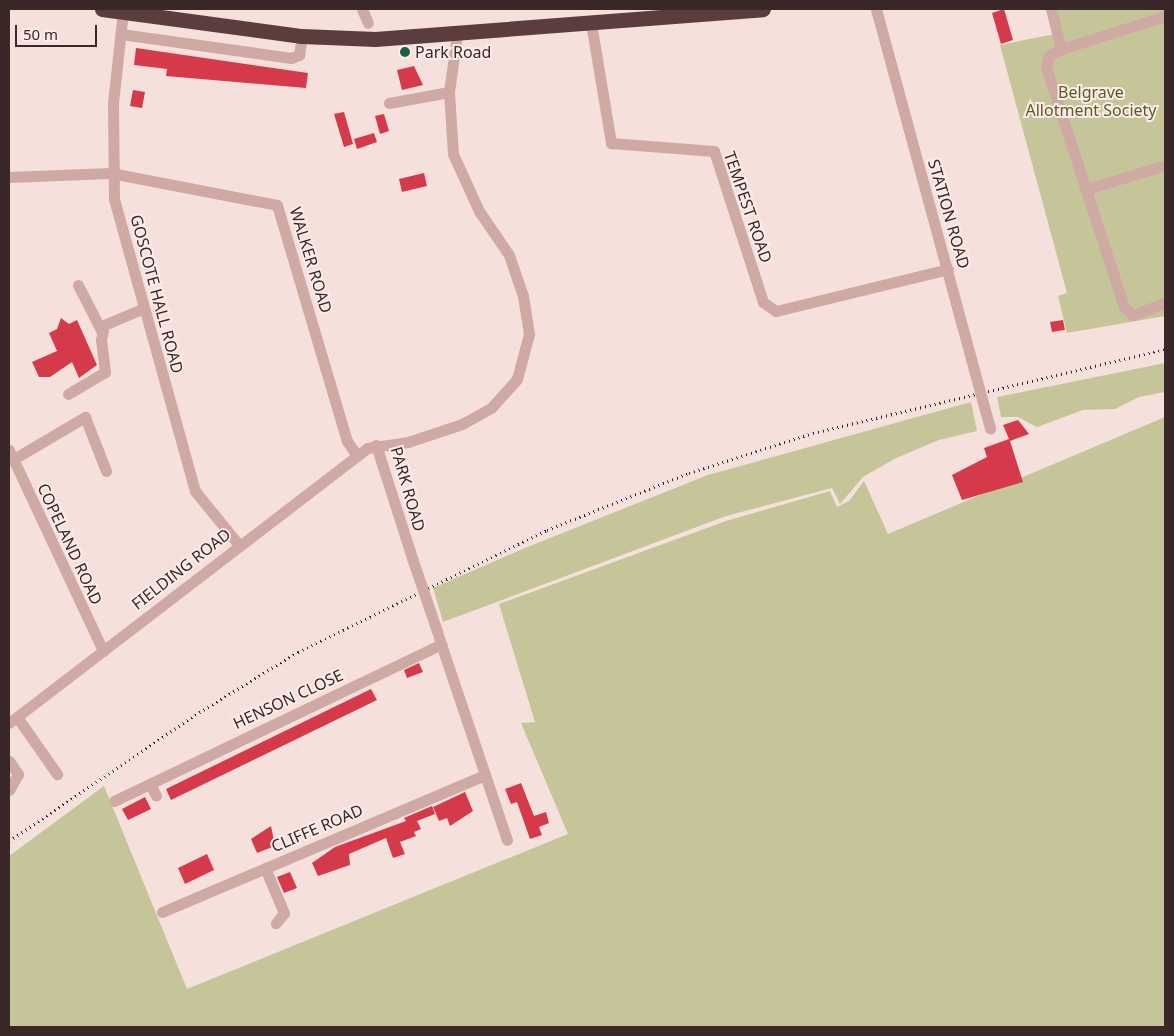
<!DOCTYPE html>
<style>
body{margin:0}
#map{position:relative;width:1174px;height:1036px;overflow:hidden;background:#f5e0db;font-family:"Noto Sans",sans-serif}
div>[style]{position:absolute}
[style*='--x']{left:calc(var(--x)*1px);top:calc(var(--y)*1px);width:calc(var(--w)*1px);rotate:calc(var(--a)*1deg)}
.green>*{inset:0;background:#c6c599}
.building>*{inset:0;background:#d43a4a}
.minor>*{height:11px;margin:-5.5px;padding:0 5.5px;transform-origin:5.5px;border-radius:5.5px;background:#cfaaa5}
.highway>*{height:15px;margin:-7.5px;padding:0 7.5px;transform-origin:7.5px;border-radius:7.5px;background:#5c3d3e}
.rail>*{height:3px;margin-top:-1.5px;transform-origin:0;background:repeating-linear-gradient(90deg,#3a2728 0 1px,transparent 0 5px)}
.minor-bridge>*{height:11px;margin:-5.5px;padding:0 5.5px;transform-origin:5.5px;border-radius:5.5px;background:#cfaaa5}
.dots>*{width:14px;height:14px;translate:-50% -50%;box-sizing:border-box;border:2px solid #fcece8;border-radius:50%}
span{translate:-50% -50%;white-space:nowrap;text-align:center;line-height:1.15;-webkit-text-stroke:4px #fcece8;paint-order:stroke}
.poi-label{font-size:16px;color:#3a2728}
.left{translate:0 -50%;text-align:left}
.park-label{font-size:16px;color:#5a5b28}
.street-label{font-size:16px;color:#3a2728}
.frame{position:absolute;inset:0;border:10px solid #3a2728;pointer-events:none}
.scale{position:absolute;left:15px;top:25px;width:82px;height:22px;box-sizing:border-box;border:2px solid #3a2728;border-top:0;padding-left:6px;font-size:15px;line-height:18px;white-space:nowrap;color:#3a2728;-webkit-text-stroke:4px #fcece8;paint-order:stroke}
</style>
<div id="map">
<div class="green">
<div style="clip-path:polygon(1054px 9px,1165px 9px,1165px 316px,1067px 333px,1058px 296px,1067px 293px,1000px 45px,1060px 33px)"></div>
<div style="clip-path:polygon(1165px 363px,1165px 392px,1139px 397px,1115px 409px,1083px 410px,1037px 427px,1018px 417px,1001px 417px,997px 397px)"></div>
<div style="clip-path:polygon(971px 402px,977px 431px,939px 440px,896px 458px,863px 477px,840px 504px,832px 488px,726px 516px,443px 622px,433px 588px,525px 548px,708px 475px)"></div>
<div style="clip-path:polygon(1165px 417px,1165px 1027px,9px 1027px,9px 856px,104px 786px,187px 989px,568px 834px,521px 723px,535px 722px,499px 604px,726px 521px,830px 491px,837px 507px,849px 501px,864px 481px,888px 534px)"></div>
</div>
<div class="building">
<div style="clip-path:polygon(1004px 9px,1013px 40px,1001px 44px,992px 13px)"></div>
<div style="clip-path:polygon(136px 48px,308px 73px,306px 88px,166px 76px,167px 69px,134px 65px)"></div>
<div style="clip-path:polygon(414px 66px,423px 85px,402px 90px,397px 70px)"></div>
<div style="clip-path:polygon(133px 90px,145px 92px,142px 108px,130px 106px)"></div>
<div style="clip-path:polygon(344px 112px,353px 144px,344px 147px,334px 114px)"></div>
<div style="clip-path:polygon(384px 114px,389px 131px,380px 134px,375px 116px)"></div>
<div style="clip-path:polygon(374px 133px,377px 142px,357px 149px,354px 139px)"></div>
<div style="clip-path:polygon(424px 173px,427px 186px,402px 192px,399px 179px)"></div>
<div style="clip-path:polygon(61px 318px,69px 324px,77px 320px,97px 365px,79px 378px,72px 362px,50px 377px,39px 377px,32px 362px,57px 351px,49px 333px,57px 329px)"></div>
<div style="clip-path:polygon(1063px 320px,1065px 330px,1052px 332px,1050px 322px)"></div>
<div style="clip-path:polygon(1018px 420px,1029px 434px,1010px 441px,1023px 482px,962px 500px,952px 475px,987px 457px,984px 448px,1009px 439px,1003px 425px)"></div>
<div style="clip-path:polygon(419px 663px,423px 672px,407px 678px,404px 670px)"></div>
<div style="clip-path:polygon(371px 689px,377px 700px,171px 800px,166px 789px)"></div>
<div style="clip-path:polygon(521px 783px,534px 816px,546px 812px,549px 823px,539px 827px,542px 835px,530px 839px,517px 802px,511px 804px,505px 789px)"></div>
<div style="clip-path:polygon(465px 792px,473px 811px,450px 826px,447px 818px,439px 821px,433px 807px)"></div>
<div style="clip-path:polygon(145px 797px,151px 809px,128px 820px,122px 809px)"></div>
<div style="clip-path:polygon(432px 806px,435px 814px,417px 821px,421px 829px,414px 832px,416px 836px,400px 842px,405px 854px,393px 858px,386px 838px,349px 854px,350px 865px,318px 876px,312px 863px,335px 847px,406px 821px,404px 818px)"></div>
<div style="clip-path:polygon(271px 826px,275px 846px,257px 853px,251px 839px)"></div>
<div style="clip-path:polygon(207px 854px,214px 870px,185px 884px,178px 868px)"></div>
<div style="clip-path:polygon(290px 872px,297px 888px,284px 893px,277px 877px)"></div>
</div>
<div class="minor">
<div style="--x:362;--y:9;--w:15;--a:67"></div>
<div style="--x:876;--y:9;--w:363;--a:74.8"></div>
<div style="--x:1051;--y:9;--w:41;--a:76"></div>
<div style="--x:123;--y:11;--w:93;--a:96.2"></div>
<div style="--x:113;--y:103;--w:96;--a:89.4"></div>
<div style="--x:114;--y:199;--w:303;--a:74.5"></div>
<div style="--x:195;--y:491;--w:68;--a:50.9"></div>
<div style="--x:1165;--y:16;--w:109;--a:162.4"></div>
<div style="--x:1061;--y:49;--w:13;--a:153"></div>
<div style="--x:1049;--y:55;--w:12;--a:104"></div>
<div style="--x:1046;--y:67;--w:252;--a:72"></div>
<div style="--x:1124;--y:307;--w:12;--a:42"></div>
<div style="--x:1133;--y:315;--w:34;--a:-21"></div>
<div style="--x:591;--y:23;--w:122;--a:80.5"></div>
<div style="--x:611;--y:143;--w:103;--a:4.4"></div>
<div style="--x:714;--y:151;--w:159;--a:72"></div>
<div style="--x:763;--y:302;--w:16;--a:35"></div>
<div style="--x:776;--y:311;--w:177;--a:-13.7"></div>
<div style="--x:121;--y:34;--w:172;--a:8"></div>
<div style="--x:291;--y:58;--w:9;--a:-21"></div>
<div style="--x:299;--y:55;--w:19;--a:-81"></div>
<div style="--x:389;--y:103;--w:61;--a:-10.4"></div>
<div style="--x:9;--y:177;--w:102;--a:-2.2"></div>
<div style="--x:111;--y:173;--w:169;--a:10.9"></div>
<div style="--x:277;--y:205;--w:246;--a:73.5"></div>
<div style="--x:347;--y:441;--w:18;--a:56"></div>
<div style="--x:1087;--y:189;--w:82;--a:-17.1"></div>
<div style="--x:78;--y:285;--w:51;--a:62.9"></div>
<div style="--x:68;--y:394;--w:43;--a:-30.7"></div>
<div style="--x:105;--y:372;--w:32;--a:-97"></div>
<div style="--x:101;--y:340;--w:15;--a:-79"></div>
<div style="--x:104;--y:325;--w:43;--a:-23"></div>
<div style="--x:376;--y:445;--w:119;--a:72.3"></div>
<div style="--x:9;--y:450;--w:222;--a:64.9"></div>
<div style="--x:12;--y:460;--w:85;--a:-30.5"></div>
<div style="--x:85;--y:417;--w:58;--a:68.7"></div>
<div style="--x:439;--y:638;--w:213;--a:71.4"></div>
<div style="--x:17;--y:717;--w:70;--a:54.9"></div>
<div style="--x:9;--y:723;--w:451;--a:-37.5"></div>
<div style="--x:367;--y:448;--w:41;--a:-8.3"></div>
<div style="--x:408;--y:442;--w:57;--a:-18.4"></div>
<div style="--x:462;--y:424;--w:33;--a:-29"></div>
<div style="--x:491;--y:408;--w:39;--a:-48"></div>
<div style="--x:517;--y:379;--w:47;--a:-75.1"></div>
<div style="--x:529;--y:334;--w:38;--a:-99"></div>
<div style="--x:523;--y:296;--w:43;--a:-108.9"></div>
<div style="--x:509;--y:255;--w:53;--a:-124.3"></div>
<div style="--x:479;--y:211;--w:63;--a:-114.5"></div>
<div style="--x:453;--y:154;--w:62;--a:-93.7"></div>
<div style="--x:449;--y:92;--w:59;--a:-82.1"></div>
<div style="--x:9;--y:761;--w:16;--a:55"></div>
<div style="--x:18;--y:774;--w:18;--a:119"></div>
<div style="--x:150;--y:784;--w:13;--a:63"></div>
<div style="--x:114;--y:801;--w:363;--a:-25.6"></div>
<div style="--x:265;--y:868;--w:49;--a:67.1"></div>
<div style="--x:284;--y:913;--w:13;--a:129"></div>
<div style="--x:162;--y:912;--w:351;--a:-23"></div>
</div>
<div class="highway">
<div style="--x:102;--y:9;--w:202;--a:7.7"></div>
<div style="--x:302;--y:36;--w:73;--a:2.4"></div>
<div style="--x:375;--y:39;--w:389;--a:-4.4"></div>
</div>
<div class="rail">
<div style="--x:9;--y:841;--w:225;--a:-34.1"></div>
<div style="--x:195;--y:715;--w:121;--a:-31.5"></div>
<div style="--x:298;--y:652;--w:277;--a:-26.1"></div>
<div style="--x:547;--y:530;--w:153;--a:-21.9"></div>
<div style="--x:689;--y:473;--w:130;--a:-17.9"></div>
<div style="--x:813;--y:433;--w:362;--a:-13.4"></div>
</div>
<div class="minor-bridge">
<div style="--x:971;--y:359;--w:72;--a:74.6"></div>
<div style="--x:412;--y:558;--w:80;--a:71.1"></div>
</div>
<div class="dots">
<div style="left:405px;top:52px;background:#18604c"></div>
</div>
<div class="poi-label">
<span class="left" style="left:415px;top:52px">Park Road</span>
</div>
<div class="park-label">
<span style="left:1091px;top:101px">Belgrave<br>Allotment Society</span>
</div>
<div class="street-label">
<span style="left:748px;top:207px;rotate:71deg">TEMPEST ROAD</span>
<span style="left:949px;top:214px;rotate:74deg">STATION ROAD</span>
<span style="left:311px;top:260px;rotate:73deg">WALKER ROAD</span>
<span style="left:157px;top:294px;rotate:75deg">GOSCOTE HALL ROAD</span>
<span style="left:408px;top:489px;rotate:74deg">PARK ROAD</span>
<span style="left:70px;top:544px;rotate:65deg">COPELAND ROAD</span>
<span style="left:181px;top:569px;rotate:-38deg">FIELDING ROAD</span>
<span style="left:288px;top:699px;rotate:-25deg">HENSON CLOSE</span>
<span style="left:317px;top:828px;rotate:-23deg">CLIFFE ROAD</span>
</div>
<div class="frame"></div>
<div class="scale">50 m</div>
</div>
